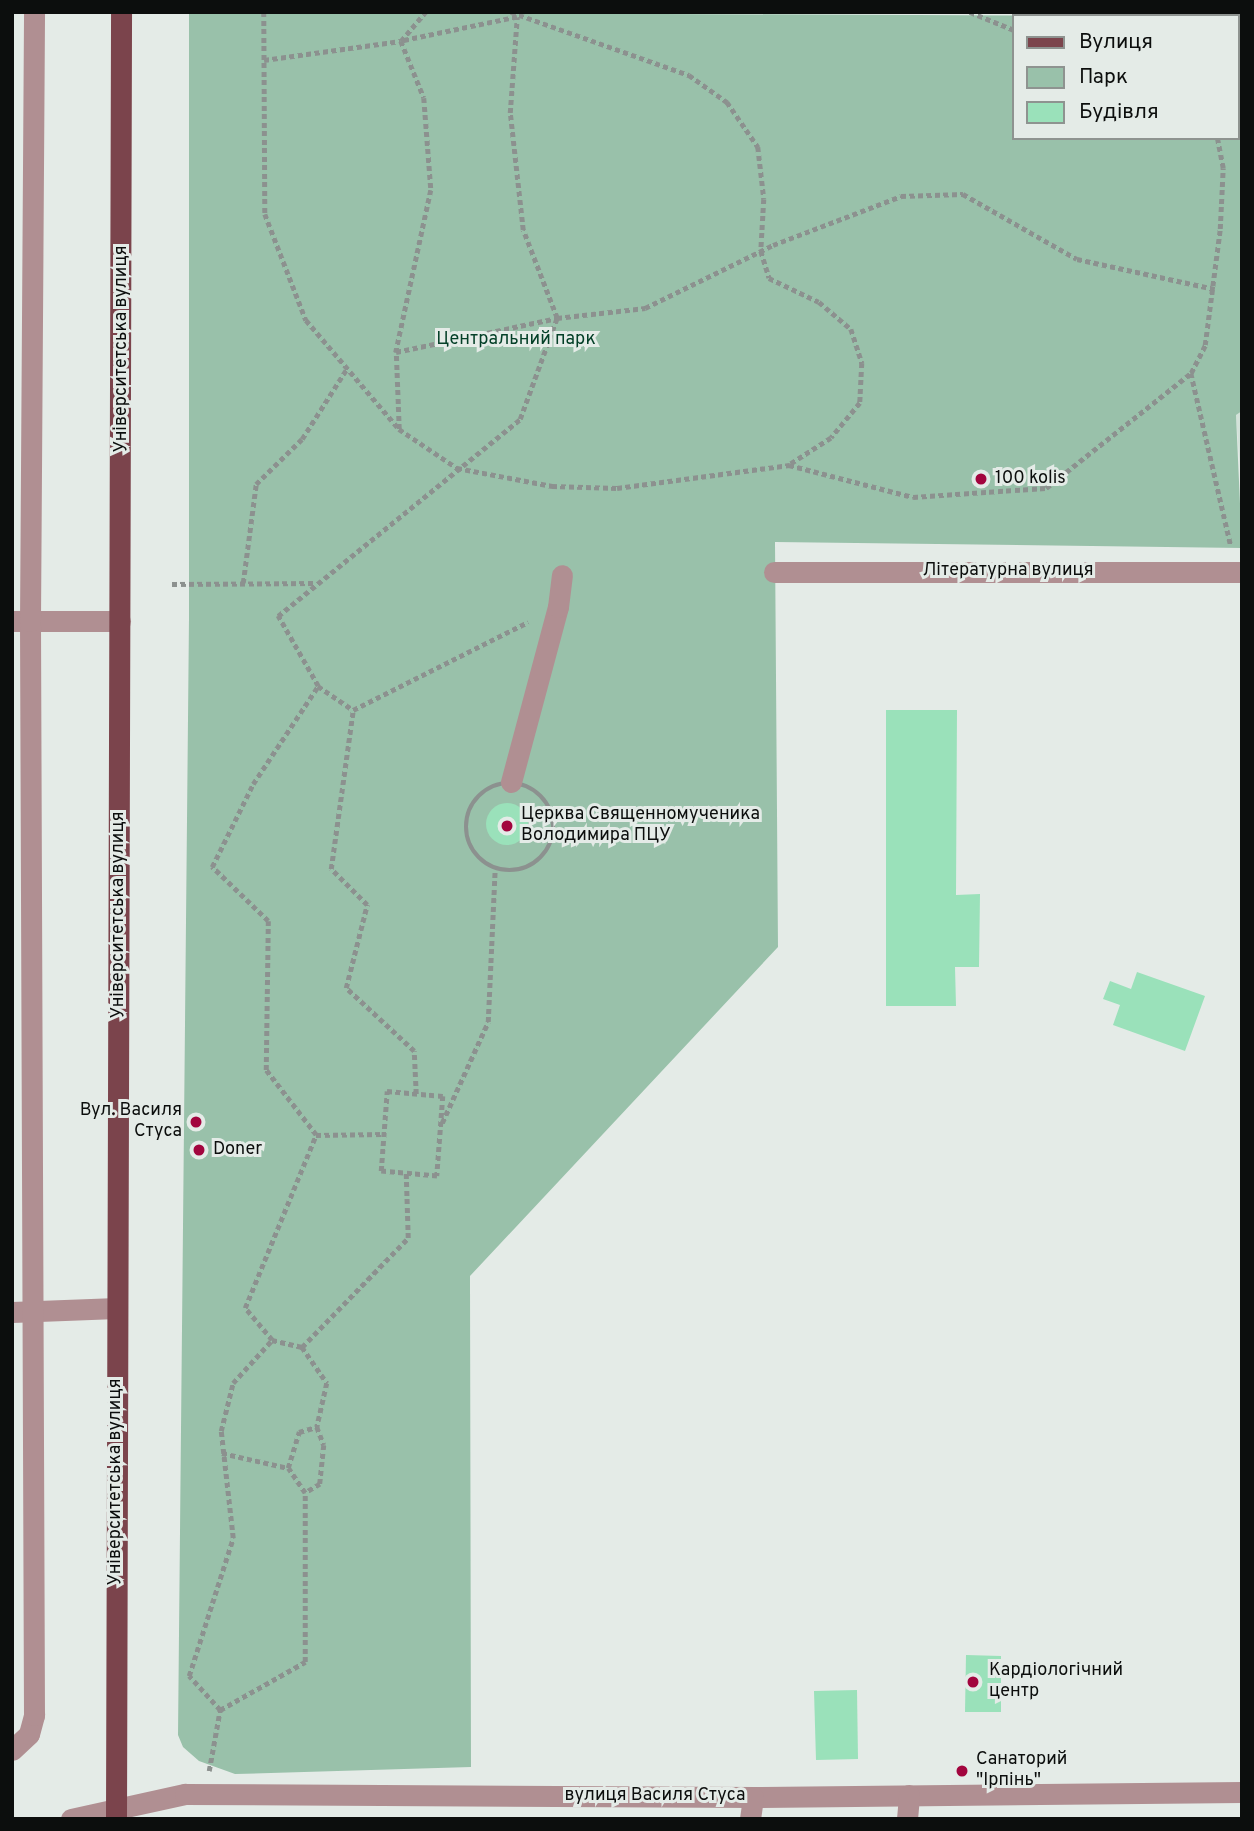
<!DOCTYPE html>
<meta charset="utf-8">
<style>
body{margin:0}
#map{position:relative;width:1254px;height:1831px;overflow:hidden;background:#e4ebe7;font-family:Overpass,sans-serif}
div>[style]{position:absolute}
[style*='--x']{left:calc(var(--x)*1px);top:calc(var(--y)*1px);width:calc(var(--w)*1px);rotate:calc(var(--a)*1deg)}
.built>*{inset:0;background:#d3e2d9}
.green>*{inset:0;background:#99c1aa}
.building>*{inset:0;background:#9ae1ba}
.round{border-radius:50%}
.path>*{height:4.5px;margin-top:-2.25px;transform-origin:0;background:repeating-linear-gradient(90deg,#8c918f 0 5px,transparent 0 8.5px)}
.path>.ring{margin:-2.25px;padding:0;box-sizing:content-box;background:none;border:4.5px solid #8c918f;border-radius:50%}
.minor>*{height:21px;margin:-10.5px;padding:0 10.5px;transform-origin:10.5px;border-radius:10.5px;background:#b08f92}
.major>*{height:21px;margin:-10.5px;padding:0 10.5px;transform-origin:10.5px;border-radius:10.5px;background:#7b444c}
.dots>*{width:19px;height:19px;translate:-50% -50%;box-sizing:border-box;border:4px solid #e4ebe7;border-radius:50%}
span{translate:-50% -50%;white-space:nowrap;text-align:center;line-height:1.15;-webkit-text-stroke:6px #e4ebe7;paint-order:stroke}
.park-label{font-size:18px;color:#044028}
.street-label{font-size:18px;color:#0c0e0d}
.poi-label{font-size:18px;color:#0c0e0d}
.left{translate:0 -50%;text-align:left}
.right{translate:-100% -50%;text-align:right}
.frame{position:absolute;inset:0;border:14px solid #0c0e0d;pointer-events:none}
.legend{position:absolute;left:1012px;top:14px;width:228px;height:126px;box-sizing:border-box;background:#e4ebe7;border:2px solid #8e9390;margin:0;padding:9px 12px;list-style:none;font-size:21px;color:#0c0e0d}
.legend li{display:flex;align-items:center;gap:14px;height:35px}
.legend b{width:35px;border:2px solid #8e9390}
</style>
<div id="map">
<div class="built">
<div style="clip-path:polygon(1242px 411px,1242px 495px,1236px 415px)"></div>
</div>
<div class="green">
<div style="clip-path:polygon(189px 12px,1156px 16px,1014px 16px,1014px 138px,1238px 138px,1240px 61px,1242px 411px,1236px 415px,1242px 548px,775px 542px,778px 947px,470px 1276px,471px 1767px,235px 1774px,199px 1761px,183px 1747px,178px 1735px,189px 617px)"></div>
</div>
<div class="building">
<div style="clip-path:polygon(886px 710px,957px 710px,956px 895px,980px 894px,979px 967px,955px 967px,956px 1006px,886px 1006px)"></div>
<div class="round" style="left:486px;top:803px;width:42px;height:42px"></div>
<div style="clip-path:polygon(1137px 972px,1205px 996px,1185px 1051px,1113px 1025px,1120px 1005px,1103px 999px,1110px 981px,1131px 989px)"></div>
<div style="clip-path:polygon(966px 1655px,1001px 1656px,1001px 1712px,965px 1712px)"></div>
<div style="clip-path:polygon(857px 1690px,858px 1759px,816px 1760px,814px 1691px)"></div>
</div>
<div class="path">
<div style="--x:264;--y:12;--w:202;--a:89.7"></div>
<div style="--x:265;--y:214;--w:114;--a:68.9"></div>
<div style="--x:306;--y:320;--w:143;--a:49.5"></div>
<div style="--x:399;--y:429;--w:70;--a:33.9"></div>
<div style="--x:457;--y:468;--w:97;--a:10.7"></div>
<div style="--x:552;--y:486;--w:65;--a:1.8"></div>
<div style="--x:617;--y:488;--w:174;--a:-7.6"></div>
<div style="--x:789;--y:465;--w:128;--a:14.5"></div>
<div style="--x:913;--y:497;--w:133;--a:-3.9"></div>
<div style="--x:1046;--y:488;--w:185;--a:-38.4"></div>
<div style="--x:1191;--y:373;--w:31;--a:-63"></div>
<div style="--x:1205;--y:345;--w:117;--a:-82.6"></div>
<div style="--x:1220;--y:229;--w:61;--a:-87.2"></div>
<div style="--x:1223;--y:168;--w:31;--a:-101"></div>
<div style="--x:511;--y:12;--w:189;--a:19.5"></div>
<div style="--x:689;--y:75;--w:47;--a:35.4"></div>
<div style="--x:727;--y:102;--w:55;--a:55.4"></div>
<div style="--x:758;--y:147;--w:52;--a:83.4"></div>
<div style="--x:764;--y:199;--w:52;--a:93.3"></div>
<div style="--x:761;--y:251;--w:28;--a:73"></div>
<div style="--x:769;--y:278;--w:55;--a:25.6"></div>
<div style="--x:819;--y:302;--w:42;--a:40.2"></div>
<div style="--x:851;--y:329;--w:36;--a:72"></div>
<div style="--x:862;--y:363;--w:40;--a:92.9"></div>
<div style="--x:860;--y:403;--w:45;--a:129.6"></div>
<div style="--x:831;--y:438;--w:50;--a:147.3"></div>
<div style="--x:970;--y:12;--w:48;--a:22.2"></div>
<div style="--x:1071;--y:16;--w:4;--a:-90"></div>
<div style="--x:264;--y:60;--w:138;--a:-7.9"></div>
<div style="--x:401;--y:41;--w:38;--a:-50"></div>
<div style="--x:1238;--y:118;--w:4;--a:-14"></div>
<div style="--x:1191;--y:373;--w:178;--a:77"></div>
<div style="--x:399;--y:429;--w:77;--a:-92.2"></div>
<div style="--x:396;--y:352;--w:165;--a:-11.9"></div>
<div style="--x:557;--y:318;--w:89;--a:-6.5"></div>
<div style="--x:645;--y:308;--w:143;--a:-26.2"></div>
<div style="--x:773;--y:245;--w:137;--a:-20.9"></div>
<div style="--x:901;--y:196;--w:62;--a:-1.8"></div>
<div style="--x:963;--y:194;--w:131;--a:29.7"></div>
<div style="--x:1077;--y:259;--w:141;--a:12.3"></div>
<div style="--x:243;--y:583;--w:100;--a:-82.5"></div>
<div style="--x:256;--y:484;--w:64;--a:-44.4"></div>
<div style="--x:302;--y:439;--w:82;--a:-57.5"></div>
<div style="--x:172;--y:584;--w:142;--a:-0.4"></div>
<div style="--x:318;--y:686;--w:42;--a:34.4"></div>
<div class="ring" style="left:466px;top:783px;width:83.5px;height:83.5px"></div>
<div style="--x:387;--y:1091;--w:56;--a:5.1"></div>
<div style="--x:443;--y:1096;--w:80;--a:94.3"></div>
<div style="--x:437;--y:1176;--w:56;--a:-174.9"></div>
<div style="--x:381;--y:1171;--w:80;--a:-85.7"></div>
<div style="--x:416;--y:1094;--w:43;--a:-92.7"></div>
<div style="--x:414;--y:1051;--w:93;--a:-137.2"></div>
<div style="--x:346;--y:988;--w:86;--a:-75.8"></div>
<div style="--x:367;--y:905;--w:51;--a:-135"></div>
<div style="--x:331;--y:869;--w:161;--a:-82.1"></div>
<div style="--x:353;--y:710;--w:196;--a:-26.7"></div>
<div style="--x:442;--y:1123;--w:111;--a:-65.5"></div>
<div style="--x:488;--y:1022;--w:153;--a:-87.4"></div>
<div style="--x:316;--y:1135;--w:68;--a:-0.8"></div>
<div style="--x:272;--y:1340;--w:31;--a:13"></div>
<div style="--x:302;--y:1347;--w:152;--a:-45.8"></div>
<div style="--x:408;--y:1238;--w:65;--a:-91.8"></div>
<div style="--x:302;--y:1347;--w:44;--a:55.2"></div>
<div style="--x:327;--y:1383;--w:45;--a:102.8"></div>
<div style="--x:222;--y:1453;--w:68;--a:12.8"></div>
<div style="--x:220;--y:1710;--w:98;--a:-29.5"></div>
<div style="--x:305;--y:1662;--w:169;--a:-90"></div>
<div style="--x:305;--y:1493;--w:30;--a:-124"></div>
<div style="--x:288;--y:1468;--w:38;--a:-73"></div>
<div style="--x:299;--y:1432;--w:19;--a:-16"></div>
<div style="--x:317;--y:1427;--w:19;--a:69"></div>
<div style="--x:324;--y:1445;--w:39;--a:96"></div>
<div style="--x:320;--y:1484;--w:17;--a:149"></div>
<div style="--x:209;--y:1771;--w:62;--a:-79.8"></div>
<div style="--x:220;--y:1710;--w:46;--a:-132.4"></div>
<div style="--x:189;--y:1676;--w:145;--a:-72.3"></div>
<div style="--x:233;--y:1538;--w:108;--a:-96.4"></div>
<div style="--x:221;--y:1431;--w:49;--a:-76"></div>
<div style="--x:233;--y:1383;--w:58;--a:-47.8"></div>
<div style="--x:272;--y:1340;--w:42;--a:-130.2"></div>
<div style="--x:245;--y:1308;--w:187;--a:-67.7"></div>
<div style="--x:316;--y:1135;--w:82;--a:-127.6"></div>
<div style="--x:266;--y:1070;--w:149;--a:-89.2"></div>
<div style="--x:268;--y:921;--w:78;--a:-136"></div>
<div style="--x:212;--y:867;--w:93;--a:-63.7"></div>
<div style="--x:253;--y:784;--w:118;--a:-56.4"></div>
<div style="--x:318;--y:686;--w:81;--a:-119.7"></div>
<div style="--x:278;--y:616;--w:312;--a:-39.1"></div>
<div style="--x:520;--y:419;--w:108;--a:-69.9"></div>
<div style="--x:557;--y:318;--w:94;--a:-111.1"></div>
<div style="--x:523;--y:230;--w:118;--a:-96.3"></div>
<div style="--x:510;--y:113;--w:96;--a:-85.8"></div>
<div style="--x:517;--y:17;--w:118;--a:168.3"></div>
<div style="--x:401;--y:41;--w:61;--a:68"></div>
<div style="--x:424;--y:98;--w:92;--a:85.6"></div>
<div style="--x:431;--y:190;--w:166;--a:102.2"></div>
</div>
<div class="minor">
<div style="--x:774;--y:572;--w:468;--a:0"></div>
<div style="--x:12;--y:621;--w:108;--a:0"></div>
<div style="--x:511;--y:782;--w:181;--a:-75"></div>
<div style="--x:558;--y:607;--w:32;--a:-83"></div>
<div style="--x:12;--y:1312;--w:105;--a:-2.2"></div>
<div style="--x:12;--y:1750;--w:23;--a:-43"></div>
<div style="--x:29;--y:1734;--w:20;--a:-75"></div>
<div style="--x:34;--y:1715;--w:1094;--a:-90.21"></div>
<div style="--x:30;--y:621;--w:609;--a:-89.62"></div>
<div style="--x:71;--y:1819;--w:117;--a:-12.4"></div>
<div style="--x:185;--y:1794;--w:568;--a:0.3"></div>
<div style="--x:753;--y:1797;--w:489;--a:-0.6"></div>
<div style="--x:750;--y:1819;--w:22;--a:-82"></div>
<div style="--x:907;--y:1819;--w:24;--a:-85"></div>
</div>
<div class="major">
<div style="--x:116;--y:1819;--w:1807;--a:-89.84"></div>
</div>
<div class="dots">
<div style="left:981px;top:479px;background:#a2053e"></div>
<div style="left:507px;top:826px;background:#a2053e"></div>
<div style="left:196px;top:1122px;background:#a2053e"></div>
<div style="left:199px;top:1150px;background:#a2053e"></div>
<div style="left:973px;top:1682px;background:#a2053e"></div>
<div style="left:962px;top:1771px;background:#a2053e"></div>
</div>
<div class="park-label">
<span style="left:516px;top:340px">Центральний парк</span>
</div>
<div class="street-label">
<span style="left:122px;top:349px;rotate:-90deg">Університетська вулиця</span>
<span style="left:1008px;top:571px">Літературна вулиця</span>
<span style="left:119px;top:915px;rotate:-90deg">Університетська вулиця</span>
<span style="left:116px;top:1482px;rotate:-90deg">Університетська вулиця</span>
<span style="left:655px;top:1796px">вулиця Василя Стуса</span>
</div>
<div class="poi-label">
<span class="left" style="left:995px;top:479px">100 kolis</span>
<span class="left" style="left:521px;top:826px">Церква Священномученика<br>Володимира ПЦУ</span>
<span class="right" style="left:182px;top:1122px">Вул. Василя<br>Стуса</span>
<span class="left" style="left:213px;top:1150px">Doner</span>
<span class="left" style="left:989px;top:1682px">Кардіологічний<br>центр</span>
<span class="left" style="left:976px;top:1771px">Санаторий<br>"Ірпінь"</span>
</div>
<div class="frame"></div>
<ul class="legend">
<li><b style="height:9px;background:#7b444c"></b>Вулиця</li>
<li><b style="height:19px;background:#99c1aa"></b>Парк</li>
<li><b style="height:19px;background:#9ae1ba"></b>Будівля</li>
</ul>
</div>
